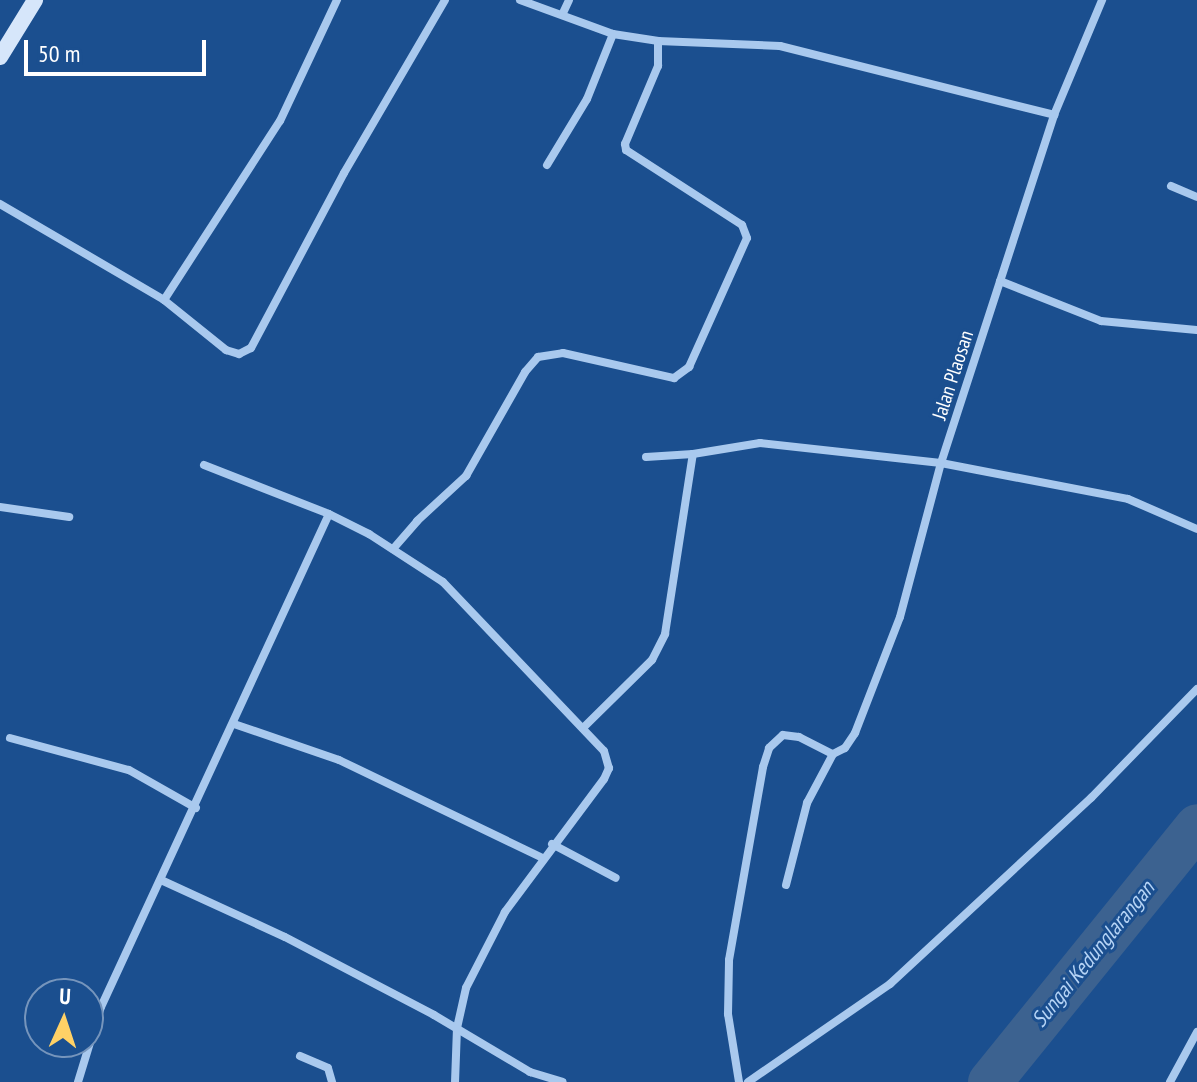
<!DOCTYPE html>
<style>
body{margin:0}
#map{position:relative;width:1197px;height:1082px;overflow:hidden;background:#1b4f8f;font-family:"PT Sans Narrow",sans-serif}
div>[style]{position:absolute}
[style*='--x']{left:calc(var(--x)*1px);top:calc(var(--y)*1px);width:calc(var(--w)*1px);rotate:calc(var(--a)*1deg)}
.river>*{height:44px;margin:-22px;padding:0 22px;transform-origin:22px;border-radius:22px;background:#3c6290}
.street>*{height:8px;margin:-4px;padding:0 4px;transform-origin:4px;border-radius:4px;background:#a9c9ee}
.secondary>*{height:16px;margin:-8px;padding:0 8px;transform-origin:8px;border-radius:8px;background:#d6e6fa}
span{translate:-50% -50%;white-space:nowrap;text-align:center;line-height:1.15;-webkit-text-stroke:6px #1b4f8f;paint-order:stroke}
.street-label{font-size:20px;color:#fff}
.water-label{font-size:22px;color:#b5d3f5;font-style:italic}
.north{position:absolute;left:24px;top:978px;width:80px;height:80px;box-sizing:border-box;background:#1b4f8f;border:2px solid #7695bc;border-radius:50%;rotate:3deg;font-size:22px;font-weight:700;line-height:32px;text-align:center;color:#fff}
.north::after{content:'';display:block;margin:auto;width:28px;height:36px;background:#ffd166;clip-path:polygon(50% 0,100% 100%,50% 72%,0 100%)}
.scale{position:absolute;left:24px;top:40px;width:182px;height:36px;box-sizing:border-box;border:4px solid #fff;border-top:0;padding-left:10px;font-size:24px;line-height:28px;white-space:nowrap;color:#fff;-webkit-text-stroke:6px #1b4f8f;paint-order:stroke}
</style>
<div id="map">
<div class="river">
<div style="--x:990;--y:1082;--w:329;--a:-51"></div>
</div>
<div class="street">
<div style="--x:520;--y:0;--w:99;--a:20.1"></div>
<div style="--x:613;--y:34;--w:46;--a:8.8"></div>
<div style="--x:658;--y:41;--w:122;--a:2.3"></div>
<div style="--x:780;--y:46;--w:283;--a:14.1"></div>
<div style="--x:563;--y:13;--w:14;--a:-65"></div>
<div style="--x:547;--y:165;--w:77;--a:-58.8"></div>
<div style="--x:587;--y:99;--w:70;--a:-68.2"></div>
<div style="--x:1171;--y:186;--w:28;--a:23"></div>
<div style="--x:0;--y:204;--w:190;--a:30.3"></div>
<div style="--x:164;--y:300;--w:80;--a:38.9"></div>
<div style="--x:226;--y:350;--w:14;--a:17"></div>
<div style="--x:239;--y:354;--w:13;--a:-27"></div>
<div style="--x:251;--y:348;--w:198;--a:-62"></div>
<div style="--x:344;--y:173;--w:200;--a:-59.7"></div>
<div style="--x:1000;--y:281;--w:109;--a:21.6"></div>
<div style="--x:1101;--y:321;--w:96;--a:5.4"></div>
<div style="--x:164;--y:300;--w:213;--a:-57.1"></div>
<div style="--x:280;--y:121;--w:134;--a:-64.8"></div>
<div style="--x:646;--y:457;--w:47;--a:-3.7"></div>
<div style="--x:693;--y:454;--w:68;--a:-9.3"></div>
<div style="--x:760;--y:443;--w:182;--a:6.3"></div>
<div style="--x:941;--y:463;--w:190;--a:10.9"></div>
<div style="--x:1128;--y:499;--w:75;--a:23.5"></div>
<div style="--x:204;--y:465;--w:134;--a:21.4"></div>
<div style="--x:329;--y:514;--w:45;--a:26.6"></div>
<div style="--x:369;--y:534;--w:88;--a:33"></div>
<div style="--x:443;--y:582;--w:233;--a:46.4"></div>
<div style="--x:604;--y:751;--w:18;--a:74"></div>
<div style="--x:609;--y:768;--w:12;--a:114"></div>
<div style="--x:604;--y:779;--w:166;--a:126.7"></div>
<div style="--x:505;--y:912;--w:85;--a:117.2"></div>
<div style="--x:466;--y:988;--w:41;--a:102.7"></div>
<div style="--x:457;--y:1028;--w:54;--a:92.1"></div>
<div style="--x:0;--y:507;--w:70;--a:8.2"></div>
<div style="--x:393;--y:549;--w:37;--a:-49"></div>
<div style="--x:417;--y:521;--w:67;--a:-42.6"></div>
<div style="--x:466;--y:476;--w:120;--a:-60.4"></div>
<div style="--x:525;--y:372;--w:20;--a:-49"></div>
<div style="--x:538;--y:357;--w:25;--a:-9"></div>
<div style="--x:563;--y:353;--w:114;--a:12.7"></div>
<div style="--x:674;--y:378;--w:19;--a:-36"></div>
<div style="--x:689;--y:367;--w:141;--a:-65.8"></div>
<div style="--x:747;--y:238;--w:14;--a:-111"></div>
<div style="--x:742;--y:225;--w:138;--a:-147.1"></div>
<div style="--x:626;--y:150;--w:6;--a:-99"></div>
<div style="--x:625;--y:144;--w:85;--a:-67.1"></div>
<div style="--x:658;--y:66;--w:25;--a:-90"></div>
<div style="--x:234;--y:724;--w:111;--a:18.9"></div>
<div style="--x:339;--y:760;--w:226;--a:25.7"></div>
<div style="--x:583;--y:728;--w:97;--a:-44.6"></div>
<div style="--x:652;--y:660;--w:29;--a:-63"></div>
<div style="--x:665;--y:634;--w:182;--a:-81.2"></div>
<div style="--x:10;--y:738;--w:123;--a:15.1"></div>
<div style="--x:129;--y:770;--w:77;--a:29.6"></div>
<div style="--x:833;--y:754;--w:13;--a:-27"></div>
<div style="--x:845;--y:748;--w:18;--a:-56"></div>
<div style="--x:855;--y:733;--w:124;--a:-68.8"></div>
<div style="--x:900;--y:617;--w:159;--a:-75.1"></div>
<div style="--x:941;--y:463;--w:366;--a:-72"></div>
<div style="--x:1054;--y:115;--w:125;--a:-67.3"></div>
<div style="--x:552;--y:844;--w:72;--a:28"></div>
<div style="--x:161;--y:880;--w:136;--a:24.7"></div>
<div style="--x:285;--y:937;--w:168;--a:27.6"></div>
<div style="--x:434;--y:1015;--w:112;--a:30.7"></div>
<div style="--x:530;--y:1072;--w:34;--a:17"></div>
<div style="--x:786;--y:885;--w:85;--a:-75.6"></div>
<div style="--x:807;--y:803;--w:55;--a:-62"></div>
<div style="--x:300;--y:1056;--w:30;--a:23"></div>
<div style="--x:328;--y:1068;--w:15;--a:74"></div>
<div style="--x:78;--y:1082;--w:78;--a:-73"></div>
<div style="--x:101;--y:1007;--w:543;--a:-65.18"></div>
<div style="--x:739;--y:1082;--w:69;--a:-99.2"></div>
<div style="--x:728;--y:1014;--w:54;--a:-88.9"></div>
<div style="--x:729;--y:960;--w:196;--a:-80"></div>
<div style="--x:763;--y:767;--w:20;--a:-72"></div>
<div style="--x:769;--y:748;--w:19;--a:-43"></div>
<div style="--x:783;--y:735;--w:16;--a:7"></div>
<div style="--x:799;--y:737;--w:38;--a:27"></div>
<div style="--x:748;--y:1082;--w:173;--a:-34.6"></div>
<div style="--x:890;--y:984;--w:274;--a:-42.8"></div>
<div style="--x:1091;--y:798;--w:152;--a:-45.8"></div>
<div style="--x:1170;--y:1082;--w:57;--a:-61.6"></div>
</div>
<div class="secondary">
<div style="--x:0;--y:57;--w:67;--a:-58.4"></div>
</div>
<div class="street-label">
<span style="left:953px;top:375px;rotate:-72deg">Jalan Plaosan</span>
</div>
<div class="water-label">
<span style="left:1093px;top:954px;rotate:-51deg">Sungai Kedunglarangan</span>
</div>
<div class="north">U</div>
<div class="scale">50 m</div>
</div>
